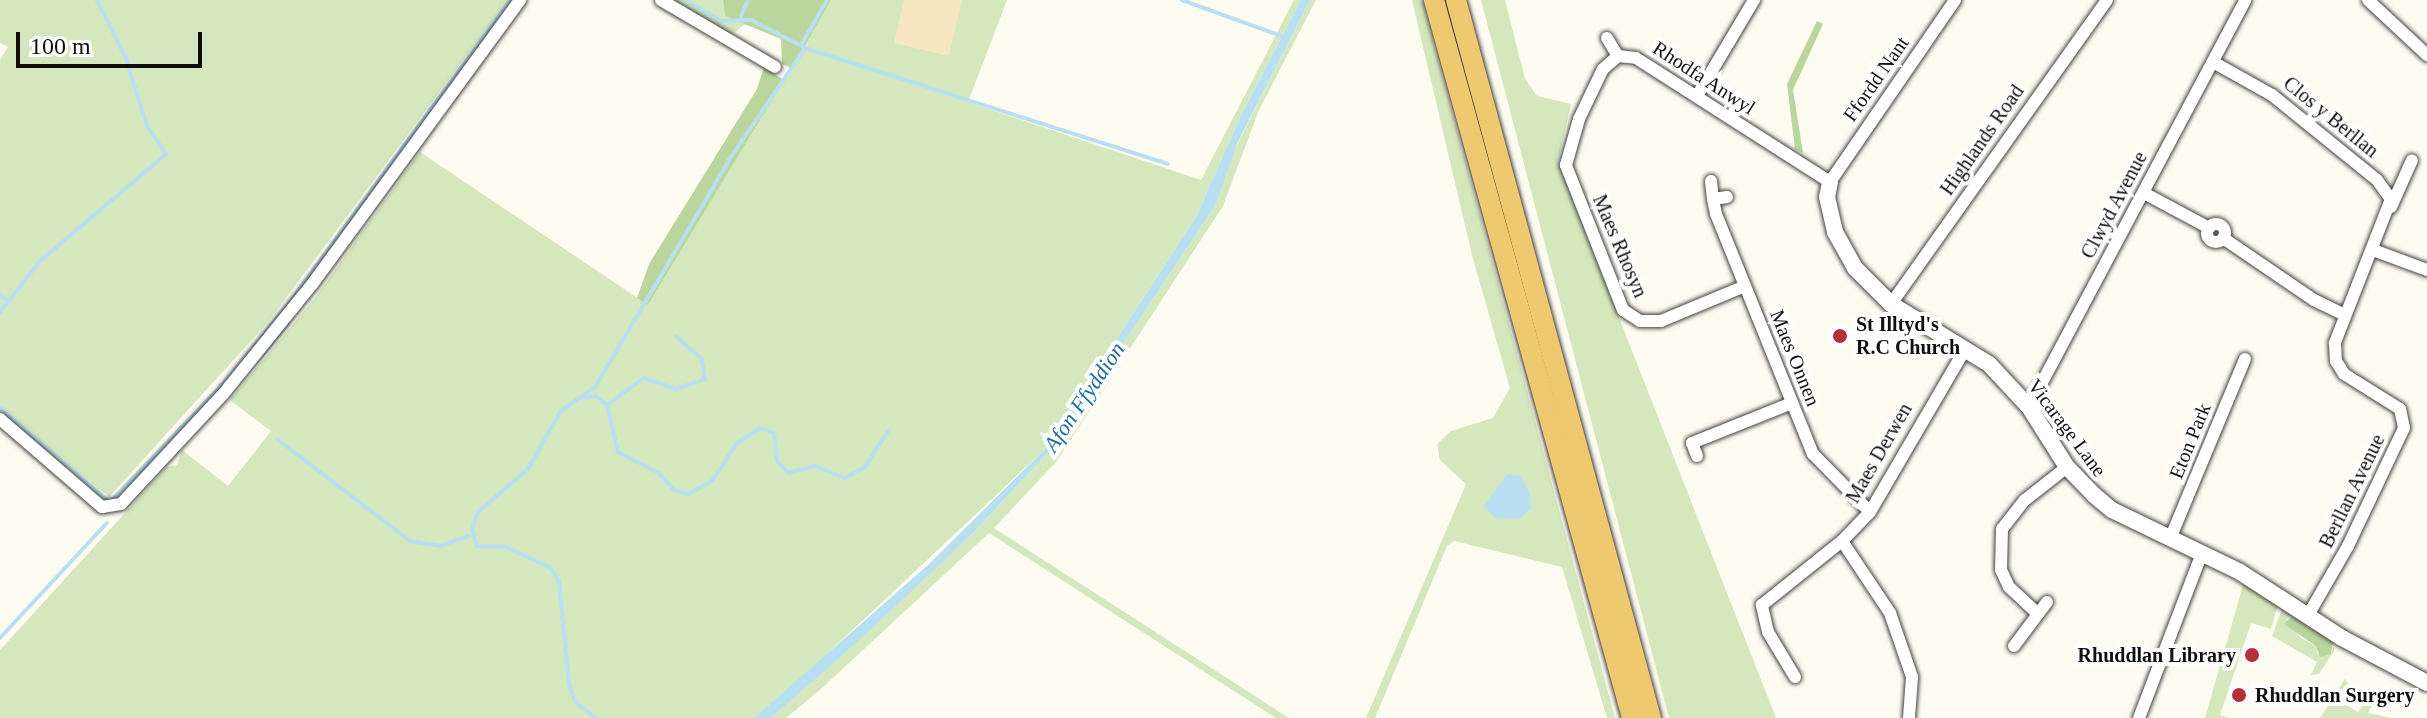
<!DOCTYPE html>
<style>
body{margin:0}
#map{position:relative;width:2427px;height:718px;overflow:hidden;background:#fefbf1;font-family:"Times New Roman",serif}
div>[style]{position:absolute}
[style*='--x']{left:calc(var(--x)*1px);top:calc(var(--y)*1px);width:calc(var(--w)*1px);rotate:calc(var(--a)*1deg)}
.green>*{inset:0;background:#d5e7bc}
.forest>*{inset:0;background:#bad69d}
.sand>*{inset:0;background:#f7e7c0}
.water>*{inset:0;background:#b9e0f2}
.stream>*{height:4px;margin:-2px;padding:0 2px;transform-origin:2px;border-radius:2px;background:#b9e0f2}
.roads{filter:drop-shadow(0 0 2px #424242) drop-shadow(0 0 2px #424242)}
.minor>*{height:12px;margin:-6px;padding:0 6px;transform-origin:6px;border-radius:6px;background:#fff}
.minor>.ring{margin:-6px;padding:0;box-sizing:content-box;background:none;border:12px solid #fff;border-radius:50%}
.tertiary>*{height:16px;margin:-8px;padding:0 8px;transform-origin:8px;border-radius:8px;background:#fff}
.primary>*{height:20px;margin:-10px;padding:0 10px;transform-origin:10px;border-radius:10px;background:#efc970}
.dots>*{width:22px;height:22px;translate:-50% -50%;box-sizing:border-box;border:4px solid #fff;border-radius:50%}
span{translate:-50% -50%;white-space:nowrap;text-align:center;line-height:1.15;-webkit-text-stroke:8px #fff;paint-order:stroke}
.street-label{font-size:20px;color:#0f0f0f}
.poi-label{font-size:20px;color:#0f0f0f;font-weight:700}
.left{translate:0 -50%;text-align:left}
.right{translate:-100% -50%;text-align:right}
.water-label{font-size:22px;color:#1f6b99;font-style:italic}
.scale{position:absolute;left:16px;top:32px;width:186px;height:36px;box-sizing:border-box;border:4px solid #0f0f0f;border-top:0;padding-left:10px;font-size:24px;line-height:28px;white-space:nowrap;color:#0f0f0f;-webkit-text-stroke:6px #fff;paint-order:stroke}
</style>
<div id="map">
<div class="green">
<div style="clip-path:polygon(0 0,508px 0,268px 322px,109px 497px,0 410px,0 60px,8px 47px,0 43px)"></div>
<div style="clip-path:polygon(667px 0,723px 0,725px 16px,745px 24px,730px 36px)"></div>
<div style="clip-path:polygon(831px 0,1007px 0,968px 102px,1201px 180px,1294px 0,1301px 0,1240px 117px,1196px 217px,1044px 450px,810px 670px,754px 718px,0 718px,0 650px,167px 467px,177px 465px,182px 450px,228px 486px,271px 431px,230px 400px,315px 298px,420px 152px,648px 305px)"></div>
<div style="clip-path:polygon(1310px 0,1316px 0,1259px 110px,1223px 206px,1056px 462px,994px 528px,1289px 718px,1276px 718px,989px 533px,822px 688px,786px 718px,771px 718px,973px 533px,1056px 444px,1215px 206px,1225px 169px)"></div>
<div style="clip-path:polygon(1412px 0,1422px 0,1615px 718px,1607px 718px,1562px 567px,1454px 541px,1447px 546px,1375px 718px,1366px 718px,1466px 484px,1440px 460px,1437px 444px,1451px 431px,1493px 418px,1510px 388px,1472px 255px)"></div>
<div style="clip-path:polygon(1481px 0,1505px 0,1525px 79px,1537px 96px,1571px 104px,1558px 162px,1776px 718px,1669px 718px)"></div>
<div style="clip-path:polygon(2244px 582px,2278px 605px,2271px 629px,2251px 623px,2220px 715px,2228px 718px,2205px 718px)"></div>
<div style="clip-path:polygon(2282px 609px,2292px 616px,2286px 619px,2301px 638px,2316px 646px,2318px 654px,2331px 654px,2334px 645px,2334px 651px,2319px 674px,2311px 675px,2317px 662px,2272px 636px)"></div>
<div style="clip-path:polygon(2345px 679px,2350px 686px,2341px 702px,2358px 712px,2371px 692px,2378px 696px,2368px 713px,2392px 718px,2320px 718px)"></div>
</div>
<div class="forest">
<div style="clip-path:polygon(723px 0,831px 0,792px 68px,782px 64px,781px 39px,725px 16px)"></div>
<div style="clip-path:polygon(1817px 21px,1823px 24px,1793px 90px,1803px 153px,1795px 149px,1787px 84px)"></div>
<div style="clip-path:polygon(764px 67px,784px 80px,648px 305px,637px 298px,649px 264px,757px 89px)"></div>
<div style="clip-path:polygon(2292px 616px,2333px 642px,2331px 654px,2320px 657px,2316px 646px,2284px 624px)"></div>
</div>
<div class="sand">
<div style="clip-path:polygon(904px 0,962px 0,949px 56px,894px 43px)"></div>
</div>
<div class="water">
<div style="clip-path:polygon(1301px 0,1310px 0,1237px 144px,1215px 206px,1056px 444px,973px 533px,867px 633px,771px 718px,754px 718px,929px 564px,1044px 450px,1196px 217px,1240px 117px)"></div>
<div style="clip-path:polygon(1507px 474px,1521px 476px,1530px 493px,1531px 509px,1519px 519px,1494px 517px,1484px 506px)"></div>
</div>
<div class="stream">
<div style="--x:686;--y:0;--w:41;--a:31"></div>
<div style="--x:721;--y:21;--w:30;--a:-2"></div>
<div style="--x:751;--y:20;--w:61;--a:27.4"></div>
<div style="--x:805;--y:48;--w:381;--a:17.7"></div>
<div style="--x:1182;--y:0;--w:109;--a:19.9"></div>
<div style="--x:741;--y:16;--w:17;--a:-66"></div>
<div style="--x:801;--y:45;--w:52;--a:-60"></div>
<div style="--x:0;--y:294;--w:12;--a:42"></div>
<div style="--x:0;--y:312;--w:65;--a:-51.9"></div>
<div style="--x:40;--y:261;--w:165;--a:-40.3"></div>
<div style="--x:166;--y:154;--w:34;--a:-124"></div>
<div style="--x:147;--y:126;--w:71;--a:-107.2"></div>
<div style="--x:126;--y:58;--w:65;--a:-116.6"></div>
<div style="--x:258;--y:360;--w:47;--a:-50.2"></div>
<div style="--x:585;--y:398;--w:11;--a:-10"></div>
<div style="--x:596;--y:396;--w:14;--a:39"></div>
<div style="--x:607;--y:405;--w:46;--a:-36.1"></div>
<div style="--x:644;--y:378;--w:34;--a:19"></div>
<div style="--x:676;--y:389;--w:31;--a:-19"></div>
<div style="--x:705;--y:379;--w:20;--a:-99"></div>
<div style="--x:702;--y:359;--w:35;--a:-139"></div>
<div style="--x:607;--y:405;--w:48;--a:76.8"></div>
<div style="--x:618;--y:452;--w:46;--a:27.1"></div>
<div style="--x:659;--y:473;--w:23;--a:49"></div>
<div style="--x:674;--y:490;--w:15;--a:16"></div>
<div style="--x:688;--y:494;--w:27;--a:-28"></div>
<div style="--x:712;--y:481;--w:45;--a:-56.7"></div>
<div style="--x:737;--y:443;--w:27;--a:-33"></div>
<div style="--x:760;--y:428;--w:15;--a:20"></div>
<div style="--x:774;--y:433;--w:28;--a:84"></div>
<div style="--x:777;--y:461;--w:16;--a:47"></div>
<div style="--x:788;--y:473;--w:28;--a:-15"></div>
<div style="--x:815;--y:466;--w:32;--a:22"></div>
<div style="--x:845;--y:478;--w:23;--a:-29"></div>
<div style="--x:865;--y:467;--w:43;--a:-57.4"></div>
<div style="--x:0;--y:408;--w:145;--a:40.5"></div>
<div style="--x:110;--y:502;--w:7;--a:-45"></div>
<div style="--x:115;--y:497;--w:156;--a:-46.3"></div>
<div style="--x:223;--y:384;--w:106;--a:-50.7"></div>
<div style="--x:290;--y:302;--w:374;--a:-53.9"></div>
<div style="--x:277;--y:439;--w:168;--a:37.5"></div>
<div style="--x:410;--y:541;--w:30;--a:9"></div>
<div style="--x:440;--y:546;--w:31;--a:-19"></div>
<div style="--x:0;--y:638;--w:157;--a:-47.1"></div>
<div style="--x:596;--y:718;--w:25;--a:-143"></div>
<div style="--x:576;--y:703;--w:19;--a:-111"></div>
<div style="--x:569;--y:685;--w:103;--a:-95.5"></div>
<div style="--x:559;--y:582;--w:16;--a:-120"></div>
<div style="--x:551;--y:568;--w:50;--a:-155"></div>
<div style="--x:506;--y:547;--w:29;--a:-178"></div>
<div style="--x:477;--y:546;--w:18;--a:-106"></div>
<div style="--x:472;--y:529;--w:18;--a:-71"></div>
<div style="--x:478;--y:512;--w:66;--a:-40.7"></div>
<div style="--x:528;--y:469;--w:67;--a:-60.4"></div>
<div style="--x:561;--y:411;--w:42;--a:-35.2"></div>
<div style="--x:595;--y:387;--w:264;--a:-59.4"></div>
<div style="--x:729;--y:160;--w:135;--a:-55.8"></div>
</div>
<div class="roads">
<div class="minor">
<div style="--x:661;--y:0;--w:132;--a:30.4"></div>
<div style="--x:2368;--y:0;--w:81;--a:43"></div>
<div style="--x:1607;--y:38;--w:21;--a:59"></div>
<div style="--x:2213;--y:62;--w:68;--a:29.2"></div>
<div style="--x:2272;--y:95;--w:135;--a:39"></div>
<div style="--x:2377;--y:180;--w:24;--a:54"></div>
<div style="--x:2391;--y:199;--w:155;--a:111.3"></div>
<div style="--x:2335;--y:343;--w:18;--a:87"></div>
<div style="--x:2336;--y:361;--w:15;--a:58"></div>
<div style="--x:2344;--y:374;--w:66;--a:32"></div>
<div style="--x:2400;--y:409;--w:19;--a:78"></div>
<div style="--x:2404;--y:428;--w:131;--a:115.4"></div>
<div style="--x:2348;--y:546;--w:82;--a:120"></div>
<div style="--x:1697;--y:96;--w:112;--a:-59.3"></div>
<div style="--x:1711;--y:181;--w:18;--a:84"></div>
<div style="--x:2144;--y:193;--w:74;--a:28.3"></div>
<div style="--x:1727;--y:197;--w:14;--a:172"></div>
<div style="--x:1713;--y:199;--w:15;--a:79"></div>
<div style="--x:1716;--y:214;--w:259;--a:68"></div>
<div style="--x:1813;--y:454;--w:81;--a:45.5"></div>
<div style="--x:2391;--y:207;--w:51;--a:-65.9"></div>
<div class="ring" style="left:2207px;top:224px;width:6px;height:6px"></div>
<div style="--x:2223;--y:238;--w:110;--a:34.3"></div>
<div style="--x:2314;--y:300;--w:34;--a:26"></div>
<div style="--x:2373;--y:250;--w:58;--a:20.3"></div>
<div style="--x:1745;--y:286;--w:91;--a:157.4"></div>
<div style="--x:1661;--y:321;--w:21;--a:180"></div>
<div style="--x:1640;--y:321;--w:20;--a:-147"></div>
<div style="--x:1623;--y:310;--w:156;--a:-111.5"></div>
<div style="--x:1566;--y:165;--w:48;--a:-74.2"></div>
<div style="--x:1579;--y:119;--w:55;--a:-64.4"></div>
<div style="--x:1603;--y:69;--w:20;--a:-41"></div>
<div style="--x:1618;--y:56;--w:18;--a:6"></div>
<div style="--x:1636;--y:58;--w:230;--a:32.6"></div>
<div style="--x:1830;--y:182;--w:221;--a:-55.5"></div>
<div style="--x:1891;--y:304;--w:373;--a:-54.6"></div>
<div style="--x:2029;--y:407;--w:461;--a:-62"></div>
<div style="--x:0;--y:419;--w:135;--a:40.8"></div>
<div style="--x:102;--y:507;--w:19;--a:-9"></div>
<div style="--x:121;--y:504;--w:151;--a:-47.1"></div>
<div style="--x:224;--y:393;--w:141;--a:-51"></div>
<div style="--x:313;--y:283;--w:351;--a:-53.8"></div>
<div style="--x:1697;--y:456;--w:14;--a:-111"></div>
<div style="--x:1692;--y:443;--w:108;--a:-21.8"></div>
<div style="--x:2170;--y:539;--w:195;--a:-67.4"></div>
<div style="--x:1842;--y:541;--w:87;--a:56.3"></div>
<div style="--x:1890;--y:613;--w:68;--a:71"></div>
<div style="--x:1912;--y:677;--w:41;--a:94.2"></div>
<div style="--x:2038;--y:614;--w:40;--a:-137"></div>
<div style="--x:2009;--y:587;--w:19;--a:-115"></div>
<div style="--x:2001;--y:570;--w:41;--a:-88.6"></div>
<div style="--x:2002;--y:529;--w:37;--a:-52"></div>
<div style="--x:2025;--y:500;--w:53;--a:-38.2"></div>
<div style="--x:2014;--y:646;--w:55;--a:-53.1"></div>
<div style="--x:1795;--y:677;--w:52;--a:-121"></div>
<div style="--x:1768;--y:632;--w:28;--a:-103"></div>
<div style="--x:1762;--y:605;--w:102;--a:-38.7"></div>
<div style="--x:1842;--y:541;--w:40;--a:-46"></div>
<div style="--x:1870;--y:512;--w:190;--a:-59.7"></div>
<div style="--x:2139;--y:718;--w:177;--a:-69.1"></div>
</div>
<div class="tertiary">
<div style="--x:1830;--y:182;--w:15;--a:101"></div>
<div style="--x:1827;--y:197;--w:36;--a:77"></div>
<div style="--x:1835;--y:232;--w:41;--a:60.9"></div>
<div style="--x:1855;--y:268;--w:51;--a:45"></div>
<div style="--x:1891;--y:304;--w:115;--a:31.5"></div>
<div style="--x:1989;--y:364;--w:59;--a:47.1"></div>
<div style="--x:2029;--y:407;--w:71;--a:57.7"></div>
<div style="--x:2067;--y:467;--w:39;--a:46"></div>
<div style="--x:2094;--y:495;--w:23;--a:40"></div>
<div style="--x:2112;--y:510;--w:142;--a:25.8"></div>
<div style="--x:2240;--y:572;--w:121;--a:32.9"></div>
<div style="--x:2342;--y:638;--w:96;--a:27.9"></div>
</div>
<div class="primary">
<div style="--x:1434;--y:0;--w:745;--a:74.58"></div>
<div style="--x:1456;--y:0;--w:744;--a:74.81"></div>
</div>
</div>
<div class="dots">
<div style="left:1840px;top:336px;background:#b62f3e"></div>
<div style="left:2252px;top:655px;background:#b62f3e"></div>
<div style="left:2239px;top:695px;background:#b62f3e"></div>
</div>
<div class="street-label">
<span style="left:1704px;top:78px;rotate:33deg">Rhodfa Anwyl</span>
<span style="left:1876px;top:79px;rotate:-55deg">Ffordd Nant</span>
<span style="left:2331px;top:117px;rotate:39deg">Clos y Berllan</span>
<span style="left:1982px;top:140px;rotate:-55deg">Highlands Road</span>
<span style="left:2114px;top:205px;rotate:-62deg">Clwyd Avenue</span>
<span style="left:1620px;top:246px;rotate:67deg">Maes Rhosyn</span>
<span style="left:1795px;top:358px;rotate:68deg">Maes Onnen</span>
<span style="left:2067px;top:428px;rotate:53deg">Vicarage Lane</span>
<span style="left:2190px;top:441px;rotate:-68deg">Eton Park</span>
<span style="left:1879px;top:453px;rotate:-60deg">Maes Derwen</span>
<span style="left:2352px;top:491px;rotate:-64deg">Berllan Avenue</span>
</div>
<div class="poi-label">
<span class="left" style="left:1856px;top:336px">St Illtyd's<br>R.C Church</span>
<span class="right" style="left:2236px;top:655px">Rhuddlan Library</span>
<span class="left" style="left:2255px;top:695px">Rhuddlan Surgery</span>
</div>
<div class="water-label">
<span style="left:1084px;top:397px;rotate:-56deg">Afon Ffyddion</span>
</div>
<div class="scale">100 m</div>
</div>
